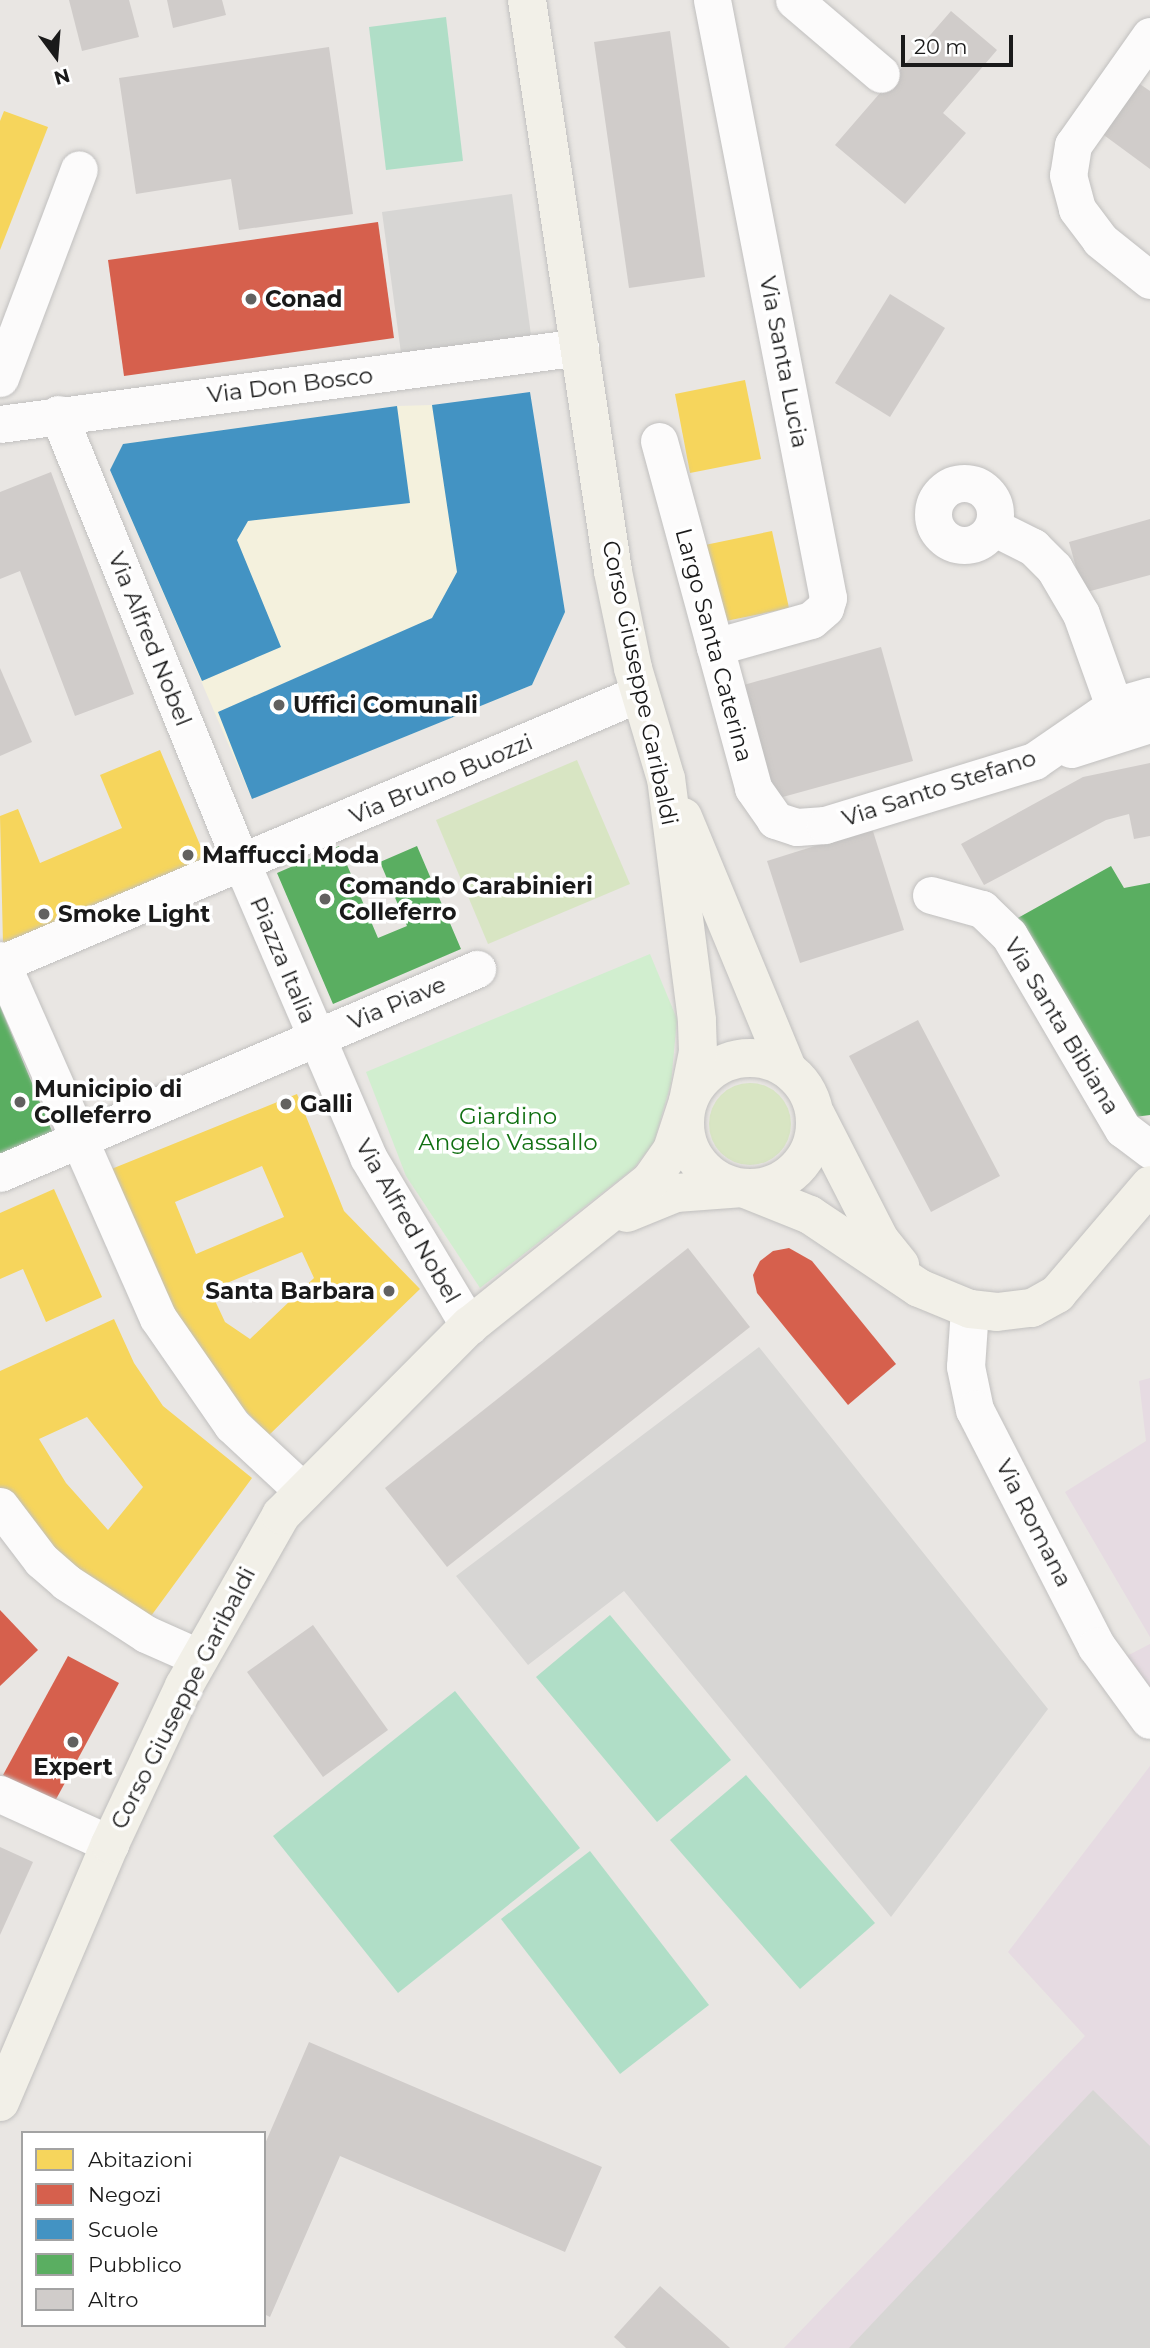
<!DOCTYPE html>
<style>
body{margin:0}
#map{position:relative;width:1150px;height:2348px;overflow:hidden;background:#e9e6e3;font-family:Montserrat,sans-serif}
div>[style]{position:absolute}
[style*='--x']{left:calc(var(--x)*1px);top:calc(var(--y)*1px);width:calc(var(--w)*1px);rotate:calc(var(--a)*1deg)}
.industrial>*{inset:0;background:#e6dbe2}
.education>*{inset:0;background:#f4f1dd}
.religious>*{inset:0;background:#d7d6d4}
.grass>*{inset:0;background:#d8e5c3}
.round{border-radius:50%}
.park>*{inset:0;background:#d1eecf}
.pitch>*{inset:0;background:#b0dec7}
.homes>*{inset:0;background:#f6d55c}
.shops>*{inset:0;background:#d6604d}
.schools>*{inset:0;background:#4393c3}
.public>*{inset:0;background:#5aae61}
.building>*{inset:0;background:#d0ccca}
.roads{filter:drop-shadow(0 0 2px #c1c0bf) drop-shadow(0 0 2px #c1c0bf)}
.minor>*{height:37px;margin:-18.5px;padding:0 18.5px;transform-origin:18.5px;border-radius:18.5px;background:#fcfbfb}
.minor>.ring{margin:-18.5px;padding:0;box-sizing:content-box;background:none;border:37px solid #fcfbfb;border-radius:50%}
.tertiary>*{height:38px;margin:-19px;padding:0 19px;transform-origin:19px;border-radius:19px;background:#fcfbfb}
.secondary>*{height:38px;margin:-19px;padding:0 19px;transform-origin:19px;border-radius:19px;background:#f2f0e8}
.secondary>.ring{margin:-19px;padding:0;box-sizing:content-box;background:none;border:38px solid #f2f0e8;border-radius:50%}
.dots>*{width:19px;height:19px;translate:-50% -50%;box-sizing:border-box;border:4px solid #fff;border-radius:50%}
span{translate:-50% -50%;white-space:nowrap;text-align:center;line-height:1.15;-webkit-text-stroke:7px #fff;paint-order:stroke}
.poi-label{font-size:23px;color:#1a1a1a;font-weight:700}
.left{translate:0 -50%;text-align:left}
.right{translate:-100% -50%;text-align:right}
.street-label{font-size:23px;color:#1a1a1a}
.park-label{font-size:23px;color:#117012}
.legend{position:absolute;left:21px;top:2131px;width:245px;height:196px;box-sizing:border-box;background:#fff;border:2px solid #a3a3a3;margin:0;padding:9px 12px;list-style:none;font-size:21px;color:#1a1a1a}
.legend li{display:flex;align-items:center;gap:14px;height:35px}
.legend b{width:35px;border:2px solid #a3a3a3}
.north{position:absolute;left:21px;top:21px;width:70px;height:70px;-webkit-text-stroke:5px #fff;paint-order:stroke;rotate:164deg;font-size:19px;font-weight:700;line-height:28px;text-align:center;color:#1a1a1a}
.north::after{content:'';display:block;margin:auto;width:24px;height:32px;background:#1a1a1a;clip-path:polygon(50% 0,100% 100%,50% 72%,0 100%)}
.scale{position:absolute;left:901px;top:35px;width:112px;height:32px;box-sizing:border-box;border:4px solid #1a1a1a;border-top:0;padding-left:9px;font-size:21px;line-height:24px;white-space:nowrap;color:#1a1a1a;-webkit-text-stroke:5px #fff;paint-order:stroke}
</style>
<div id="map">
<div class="industrial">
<div style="clip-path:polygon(1150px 1378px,1150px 1637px,1065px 1492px,1146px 1441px,1139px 1381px)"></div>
<div style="clip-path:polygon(1150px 1644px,1150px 1696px,1121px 1659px)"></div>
<div style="clip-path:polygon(1150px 1766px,1150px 2348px,784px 2348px,1085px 2036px,1008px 1952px)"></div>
</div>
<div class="education">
<div style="clip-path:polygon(432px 405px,565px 612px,532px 685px,252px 799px,110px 470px,123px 444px,397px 406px)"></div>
</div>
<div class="religious">
<div style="clip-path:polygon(512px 194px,531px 335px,401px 353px,382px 212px)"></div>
<div style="clip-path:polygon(759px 1347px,1048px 1709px,891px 1917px,624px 1591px,528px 1665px,456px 1576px)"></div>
<div style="clip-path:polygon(1093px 2090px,1150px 2146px,1150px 2348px,849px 2348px)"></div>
</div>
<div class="grass">
<div style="clip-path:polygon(577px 760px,630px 884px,488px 944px,436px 820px)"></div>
<div class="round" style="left:709px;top:1083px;width:82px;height:82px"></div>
</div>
<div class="park">
<div style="clip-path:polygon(650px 954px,677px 1019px,671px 1083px,654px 1142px,634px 1168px,480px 1288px,406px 1176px,366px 1072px)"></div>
</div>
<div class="pitch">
<div style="clip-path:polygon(446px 17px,463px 161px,386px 170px,369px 27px)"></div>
<div style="clip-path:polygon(610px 1615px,731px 1760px,657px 1822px,536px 1677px)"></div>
<div style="clip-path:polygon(455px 1691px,580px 1848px,398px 1993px,273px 1836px)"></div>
<div style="clip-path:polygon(746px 1775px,875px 1923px,800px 1989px,670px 1840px)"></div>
<div style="clip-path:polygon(590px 1851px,709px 2005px,620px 2074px,501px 1919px)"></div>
</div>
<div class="homes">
<div style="clip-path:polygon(4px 111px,48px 127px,0 250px,0 121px)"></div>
<div style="clip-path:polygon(745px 380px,761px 459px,690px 473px,675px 394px)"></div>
<div style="clip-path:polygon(772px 531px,789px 608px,721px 622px,705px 545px)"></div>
<div style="clip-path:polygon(160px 750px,206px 859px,3px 944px,0 816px,18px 809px,40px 863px,122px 828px,100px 775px)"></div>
<div style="clip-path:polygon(evenodd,297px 1094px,344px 1211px,420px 1289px,269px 1435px,179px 1342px,109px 1170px,297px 1094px,262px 1166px,284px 1217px,196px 1254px,175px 1202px,262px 1166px,297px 1094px,302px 1252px,314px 1278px,250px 1339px,225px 1322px,210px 1290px,302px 1252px)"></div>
<div style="clip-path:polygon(54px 1189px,102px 1297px,46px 1322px,23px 1269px,0 1279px,0 1213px)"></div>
<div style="clip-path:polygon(evenodd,114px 1319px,134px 1363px,163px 1406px,252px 1478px,143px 1627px,64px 1569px,0 1489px,0 1371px,114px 1319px,87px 1417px,143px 1487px,108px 1530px,66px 1483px,39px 1439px,87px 1417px)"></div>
</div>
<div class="shops">
<div style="clip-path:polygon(378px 222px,394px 338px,124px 376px,108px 260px)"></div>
<div style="clip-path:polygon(789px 1248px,812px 1261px,896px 1364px,848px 1405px,757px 1293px,753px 1275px,760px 1261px,773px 1251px)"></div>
<div style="clip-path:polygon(0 1610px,38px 1650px,0 1686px)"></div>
<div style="clip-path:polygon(68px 1656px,119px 1683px,54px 1803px,3px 1775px)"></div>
</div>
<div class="schools">
<div style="clip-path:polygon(530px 392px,565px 612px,532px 685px,252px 799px,218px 712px,432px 618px,457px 572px,432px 405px)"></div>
<div style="clip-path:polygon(397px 406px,410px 503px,248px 521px,237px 540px,281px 647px,202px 681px,110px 470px,123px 444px)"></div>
</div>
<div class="public">
<div style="clip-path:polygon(339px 846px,378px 938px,407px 926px,380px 862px,417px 846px,461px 949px,333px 1004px,277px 873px)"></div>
<div style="clip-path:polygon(1111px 866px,1124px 888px,1150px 883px,1150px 1115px,1127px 1118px,1016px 919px)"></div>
<div style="clip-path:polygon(0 1006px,54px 1136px,0 1158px)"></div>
</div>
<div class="building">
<div style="clip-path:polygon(69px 0,129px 0,139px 37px,82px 51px)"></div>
<div style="clip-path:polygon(167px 0,222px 0,226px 15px,173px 28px)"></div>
<div style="clip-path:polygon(951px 11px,997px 50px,943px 113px,966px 133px,905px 204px,835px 145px)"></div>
<div style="clip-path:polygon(670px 31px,705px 277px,629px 288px,594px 42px)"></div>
<div style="clip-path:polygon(329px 47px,353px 214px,239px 230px,231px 179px,136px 194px,119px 78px)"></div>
<div style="clip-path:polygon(1134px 80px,1150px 91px,1150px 169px,1097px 130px)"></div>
<div style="clip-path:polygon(890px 294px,945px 328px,890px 417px,835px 383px)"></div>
<div style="clip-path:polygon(51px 472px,134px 694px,75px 716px,20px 571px,0 579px,0 492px)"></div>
<div style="clip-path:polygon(1150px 519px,1150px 575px,1083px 593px,1069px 542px)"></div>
<div style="clip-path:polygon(881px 647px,913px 761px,772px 800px,740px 686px)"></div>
<div style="clip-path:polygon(0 668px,32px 742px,0 756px)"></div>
<div style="clip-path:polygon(1150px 763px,1150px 836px,1134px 839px,1129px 814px,1106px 820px,984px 885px,961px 844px,1083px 777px)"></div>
<div style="clip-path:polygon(872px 828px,904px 930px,800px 963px,767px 861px)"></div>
<div style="clip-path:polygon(918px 1020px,1000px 1176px,931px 1212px,849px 1056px)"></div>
<div style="clip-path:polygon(688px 1248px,750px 1327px,447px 1567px,385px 1488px)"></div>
<div style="clip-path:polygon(313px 1625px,388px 1730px,323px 1777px,247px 1672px)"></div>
<div style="clip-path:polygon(0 1847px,33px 1862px,0 1935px)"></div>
<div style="clip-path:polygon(309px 2042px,602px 2167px,565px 2252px,340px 2156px,270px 2317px,264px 2314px,264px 2146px)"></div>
<div style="clip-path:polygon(660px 2286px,730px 2348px,626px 2348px,614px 2337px)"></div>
</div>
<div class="roads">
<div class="minor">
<div style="--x:712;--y:0;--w:609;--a:79.02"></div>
<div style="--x:828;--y:598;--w:10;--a:107"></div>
<div style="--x:825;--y:608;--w:18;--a:139"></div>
<div style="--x:811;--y:620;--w:100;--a:164.3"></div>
<div style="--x:794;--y:0;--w:114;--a:40.4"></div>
<div style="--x:1150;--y:36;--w:133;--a:125.2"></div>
<div style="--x:1073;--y:145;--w:30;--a:99"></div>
<div style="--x:1068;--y:175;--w:35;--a:75"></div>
<div style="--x:1077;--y:209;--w:39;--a:53"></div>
<div style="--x:1100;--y:240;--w:64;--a:38.7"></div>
<div style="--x:0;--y:378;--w:223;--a:-69.3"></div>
<div style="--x:58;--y:414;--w:486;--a:67.8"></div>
<div style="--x:242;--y:864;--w:319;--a:66.7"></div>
<div style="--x:368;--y:1157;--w:197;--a:59.1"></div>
<div style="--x:0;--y:424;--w:585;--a:-7.56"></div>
<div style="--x:659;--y:441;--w:360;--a:74.8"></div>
<div style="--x:753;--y:788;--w:39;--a:55"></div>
<div style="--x:775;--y:820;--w:23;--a:18"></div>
<div style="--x:797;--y:827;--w:28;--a:-4"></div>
<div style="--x:825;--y:825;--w:219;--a:-17"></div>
<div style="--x:1034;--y:761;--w:97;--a:-34.5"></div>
<div style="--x:1114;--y:706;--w:37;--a:-16"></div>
<div class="ring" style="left:933px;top:483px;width:25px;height:25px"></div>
<div style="--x:993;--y:527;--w:45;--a:26.6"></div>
<div style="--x:1033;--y:547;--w:30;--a:45"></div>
<div style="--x:1054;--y:568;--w:53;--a:59.6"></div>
<div style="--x:1081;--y:614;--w:98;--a:70.3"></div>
<div style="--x:1071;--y:749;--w:83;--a:-17.6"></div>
<div style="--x:931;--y:895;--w:53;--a:15.4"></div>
<div style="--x:982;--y:909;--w:37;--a:44"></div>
<div style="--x:1009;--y:935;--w:225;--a:59.6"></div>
<div style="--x:1123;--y:1129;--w:34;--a:37"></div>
<div style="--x:0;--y:960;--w:391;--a:66.2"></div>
<div style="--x:158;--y:1318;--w:130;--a:55.3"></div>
<div style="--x:232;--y:1425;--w:96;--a:42.9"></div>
<div style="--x:0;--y:964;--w:695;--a:-22.95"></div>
<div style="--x:0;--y:1173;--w:519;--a:-23.16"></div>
<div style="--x:0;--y:1506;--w:68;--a:52.8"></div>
<div style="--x:41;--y:1560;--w:33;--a:41"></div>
<div style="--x:66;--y:1582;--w:95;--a:33"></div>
<div style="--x:146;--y:1634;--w:57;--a:23.9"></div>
<div style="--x:0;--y:1794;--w:121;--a:24.4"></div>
</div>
<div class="tertiary">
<div style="--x:970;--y:1309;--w:58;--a:93.9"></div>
<div style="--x:966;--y:1367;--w:44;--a:78.2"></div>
<div style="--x:975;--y:1410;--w:267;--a:62.8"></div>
<div style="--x:1097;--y:1647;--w:90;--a:54"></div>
</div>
<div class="secondary">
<div style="--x:683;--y:817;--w:272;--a:67.5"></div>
<div class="ring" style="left:685px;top:1058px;width:92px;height:92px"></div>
<div style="--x:816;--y:1115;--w:140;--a:62.9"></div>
<div style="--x:880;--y:1240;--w:32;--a:51"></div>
<div style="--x:627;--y:1213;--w:53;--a:-22.2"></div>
<div style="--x:676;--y:1193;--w:67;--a:-4.3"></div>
<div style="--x:743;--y:1188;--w:72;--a:21.9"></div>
<div style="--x:810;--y:1215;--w:131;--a:33.8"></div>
<div style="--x:919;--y:1288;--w:55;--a:22.4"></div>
<div style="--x:970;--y:1309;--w:27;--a:6"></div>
<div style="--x:997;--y:1312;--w:35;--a:-7"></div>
<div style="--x:1032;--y:1308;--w:29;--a:-29"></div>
<div style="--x:1057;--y:1294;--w:143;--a:-49.5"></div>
<div style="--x:0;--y:2102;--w:280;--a:-66.9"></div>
<div style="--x:110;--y:1844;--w:174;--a:-64.9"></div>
<div style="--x:184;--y:1686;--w:197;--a:-60.4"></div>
<div style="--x:281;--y:1515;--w:267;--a:-45.2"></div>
<div style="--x:469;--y:1326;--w:233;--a:-38.7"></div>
<div style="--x:651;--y:1180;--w:37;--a:-55"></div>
<div style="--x:672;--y:1150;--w:52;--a:-71.9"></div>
<div style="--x:688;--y:1101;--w:50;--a:-78.5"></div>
<div style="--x:698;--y:1052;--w:32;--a:-92"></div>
<div style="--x:697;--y:1020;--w:243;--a:-97.3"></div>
<div style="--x:666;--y:779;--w:116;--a:-106.6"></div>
<div style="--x:633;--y:668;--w:99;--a:-101.7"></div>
<div style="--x:613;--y:571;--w:577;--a:-98.57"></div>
</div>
</div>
<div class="dots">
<div style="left:251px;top:299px;background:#626160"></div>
<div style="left:279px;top:705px;background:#626160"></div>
<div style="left:188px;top:855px;background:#626160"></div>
<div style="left:325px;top:899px;background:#626160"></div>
<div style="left:44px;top:914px;background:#626160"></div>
<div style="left:20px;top:1102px;background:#626160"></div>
<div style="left:286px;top:1104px;background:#626160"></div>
<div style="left:389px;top:1291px;background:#626160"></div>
<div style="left:73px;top:1742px;background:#626160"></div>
</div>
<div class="poi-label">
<span class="left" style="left:265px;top:299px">Conad</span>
<span class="left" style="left:293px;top:705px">Uffici Comunali</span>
<span class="left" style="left:202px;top:855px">Maffucci Moda</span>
<span class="left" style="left:339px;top:899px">Comando Carabinieri<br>Colleferro</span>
<span class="left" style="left:58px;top:914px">Smoke Light</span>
<span class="left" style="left:34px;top:1102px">Municipio di<br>Colleferro</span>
<span class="left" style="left:300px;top:1104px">Galli</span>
<span class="right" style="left:375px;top:1291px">Santa Barbara</span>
<span style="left:73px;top:1767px">Expert</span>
</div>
<div class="street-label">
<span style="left:784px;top:362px;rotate:79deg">Via Santa Lucia</span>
<span style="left:290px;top:385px;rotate:-7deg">Via Don Bosco</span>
<span style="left:150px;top:639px;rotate:68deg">Via Alfred Nobel</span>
<span style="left:714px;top:645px;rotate:75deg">Largo Santa Caterina</span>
<span style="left:640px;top:683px;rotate:78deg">Corso Giuseppe Garibaldi</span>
<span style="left:441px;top:779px;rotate:-23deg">Via Bruno Buozzi</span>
<span style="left:939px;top:788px;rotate:-18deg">Via Santo Stefano</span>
<span style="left:283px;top:960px;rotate:67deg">Piazza Italia</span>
<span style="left:397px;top:1003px;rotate:-23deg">Via Piave</span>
<span style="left:1062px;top:1026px;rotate:59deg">Via Santa Bibiana</span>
<span style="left:408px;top:1221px;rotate:60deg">Via Alfred Nobel</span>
<span style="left:1034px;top:1523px;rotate:63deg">Via Romana</span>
<span style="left:183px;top:1698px;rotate:-63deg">Corso Giuseppe Garibaldi</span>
</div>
<div class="park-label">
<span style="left:508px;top:1129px">Giardino<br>Angelo Vassallo</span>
</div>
<ul class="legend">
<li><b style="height:19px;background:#f6d55c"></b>Abitazioni</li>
<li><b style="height:19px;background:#d6604d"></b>Negozi</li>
<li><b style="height:19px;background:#4393c3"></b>Scuole</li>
<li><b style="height:19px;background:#5aae61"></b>Pubblico</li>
<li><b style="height:19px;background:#d0ccca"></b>Altro</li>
</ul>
<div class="north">N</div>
<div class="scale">20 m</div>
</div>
